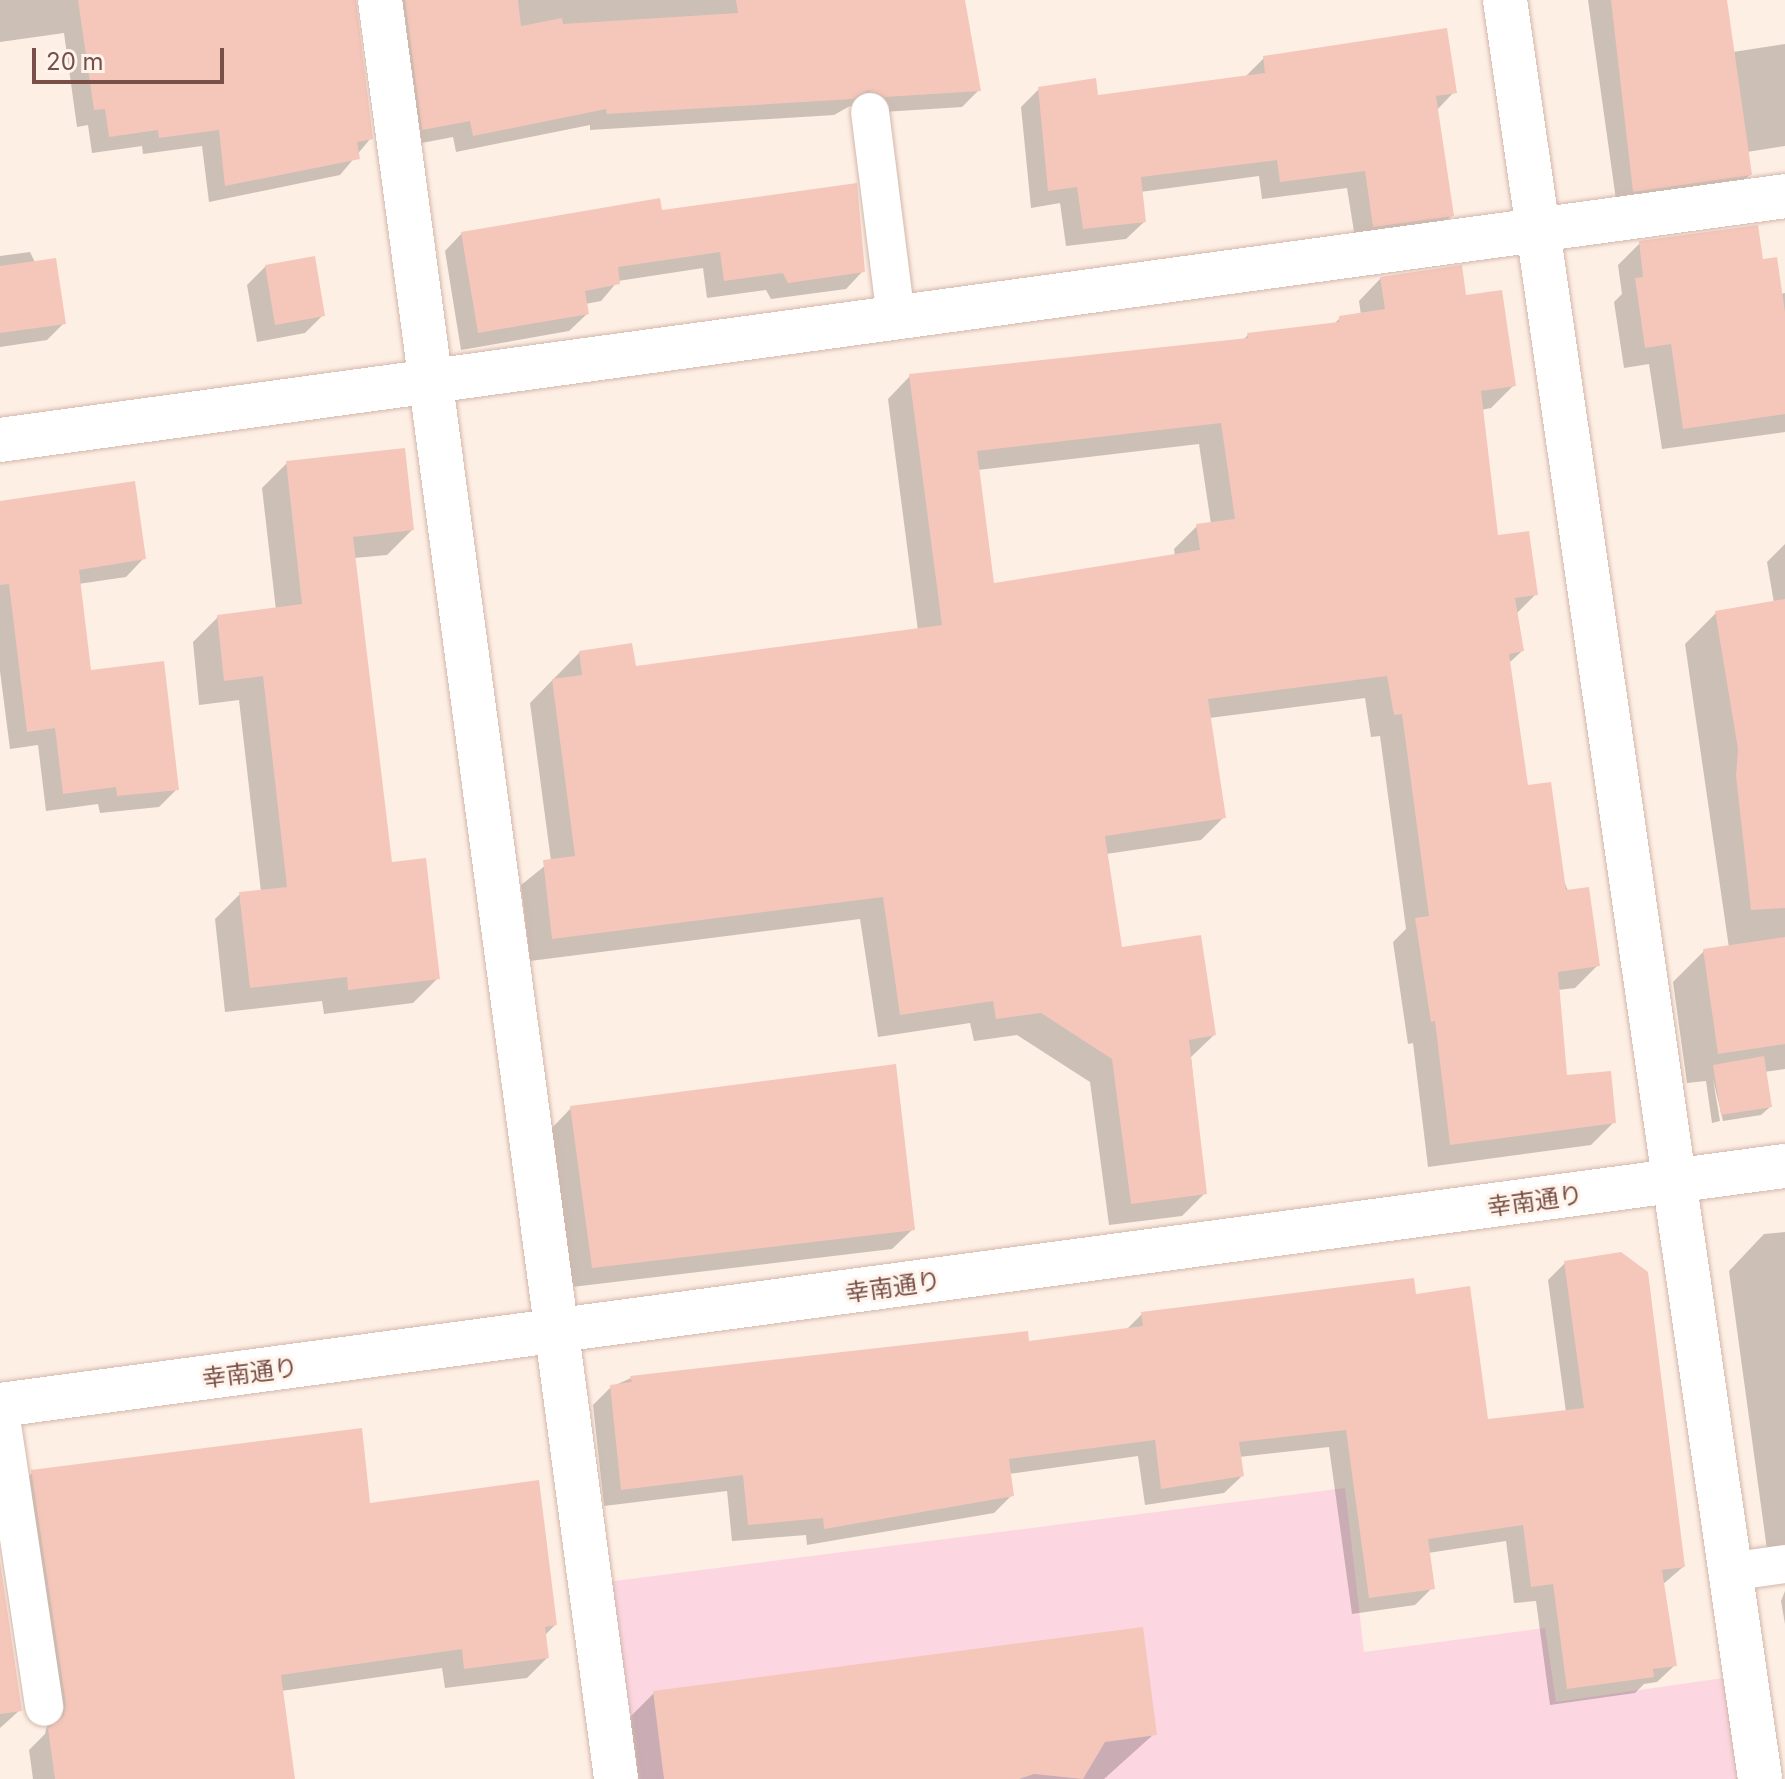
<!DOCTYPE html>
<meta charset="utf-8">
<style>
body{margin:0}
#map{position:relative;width:1785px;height:1779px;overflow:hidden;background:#feefe4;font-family:Inter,"Noto Sans JP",sans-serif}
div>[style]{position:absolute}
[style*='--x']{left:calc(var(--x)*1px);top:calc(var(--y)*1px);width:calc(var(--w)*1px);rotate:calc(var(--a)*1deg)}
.medical>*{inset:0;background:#fcd7e2}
.shadow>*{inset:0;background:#0003}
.building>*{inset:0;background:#f5c7ba}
.roads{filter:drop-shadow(0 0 2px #d3b7ac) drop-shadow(0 0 2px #d3b7ac)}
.service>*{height:38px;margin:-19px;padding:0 19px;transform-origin:19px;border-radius:19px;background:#fff}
.minor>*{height:44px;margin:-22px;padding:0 22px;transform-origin:22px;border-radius:22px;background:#fff}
.tertiary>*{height:44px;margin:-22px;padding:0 22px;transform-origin:22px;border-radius:22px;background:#fff}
span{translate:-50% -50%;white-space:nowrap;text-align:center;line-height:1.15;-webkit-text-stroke:6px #fff4ec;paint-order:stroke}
.street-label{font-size:24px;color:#795047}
.scale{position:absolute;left:32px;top:48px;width:192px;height:36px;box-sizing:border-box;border:4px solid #795047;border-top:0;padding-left:10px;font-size:24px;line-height:28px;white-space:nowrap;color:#795047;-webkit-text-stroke:6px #fff4ec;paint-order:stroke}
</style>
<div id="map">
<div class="medical">
<div style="clip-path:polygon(1345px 1488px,1364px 1652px,1545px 1628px,1556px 1702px,1744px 1675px,1760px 1779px,616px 1779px,591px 1584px)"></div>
</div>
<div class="shadow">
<div style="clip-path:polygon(0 0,354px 0,371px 138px,340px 175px,209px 202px,202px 146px,143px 154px,142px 146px,92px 153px,88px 125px,77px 127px,64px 33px,0 42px)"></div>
<div style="clip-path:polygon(380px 0,963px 0,979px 90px,962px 107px,867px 113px,850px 106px,834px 115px,590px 130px,590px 125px,456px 152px,453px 137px,406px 146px)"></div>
<div style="clip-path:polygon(1588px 0,1725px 0,1733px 52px,1785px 44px,1785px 146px,1747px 152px,1750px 175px,1733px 191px,1617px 207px)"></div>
<div style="clip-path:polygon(1264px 58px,1454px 92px,1436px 111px,1452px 215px,1434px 233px,1356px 244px,1347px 188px,1262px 199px,1259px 176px,1140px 192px,1144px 222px,1126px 239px,1066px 246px,1060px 203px,1031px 208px,1021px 107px,1039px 89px,1097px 97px,1246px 76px)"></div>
<div style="clip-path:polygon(661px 212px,863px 271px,846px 289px,771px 299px,766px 290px,707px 298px,703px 268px,618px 281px,601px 301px,585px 304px,587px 314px,569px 331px,461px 350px,445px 251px,462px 233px)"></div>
<div style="clip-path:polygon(1640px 243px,1761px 261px,1780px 294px,1785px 293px,1785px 432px,1662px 449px,1649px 364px,1624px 368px,1614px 302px,1622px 294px,1618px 265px)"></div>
<div style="clip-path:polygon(30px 252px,64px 323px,47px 340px,0 347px,0 256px)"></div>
<div style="clip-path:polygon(266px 266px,323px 315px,305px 333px,257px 342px,247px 285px)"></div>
<div style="clip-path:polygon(evenodd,1381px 278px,1465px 297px,1514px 385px,1491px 408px,1481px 410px,1496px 538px,1536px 594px,1516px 614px,1522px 651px,1508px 664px,1526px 787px,1598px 965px,1575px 988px,1558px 990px,1565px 1077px,1614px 1122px,1591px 1145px,1428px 1167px,1413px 1043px,1408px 1044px,1393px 942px,1406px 929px,1380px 736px,1371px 737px,1365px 698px,1209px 718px,1224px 817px,1201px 840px,1106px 854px,1121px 949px,1214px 1035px,1191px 1057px,1205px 1193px,1182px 1216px,1109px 1225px,1090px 1082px,1017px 1035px,974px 1041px,970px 1023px,878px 1037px,860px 919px,530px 961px,521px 885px,551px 861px,530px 703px,580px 652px,634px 668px,918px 631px,888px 399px,910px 376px,1243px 340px,1248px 335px,1333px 325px,1340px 318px,1361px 315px,1359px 301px,1381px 278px,1199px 444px,1211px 524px,1197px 526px,1174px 549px,1175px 556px,993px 585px,978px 470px,1199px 444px)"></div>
<div style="clip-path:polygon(287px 463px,412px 530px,387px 555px,354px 558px,390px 864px,438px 978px,413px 1003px,324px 1014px,322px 1001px,225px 1012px,215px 919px,240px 894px,261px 892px,239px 700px,199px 705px,193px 642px,218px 617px,276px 610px,262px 488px)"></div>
<div style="clip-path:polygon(0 501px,144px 558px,126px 577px,78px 584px,89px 672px,177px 789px,159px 807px,100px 813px,98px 804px,46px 811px,38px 745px,10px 749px,0 671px)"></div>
<div style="clip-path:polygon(1785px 544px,1785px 1069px,1764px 1072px,1770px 1107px,1761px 1115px,1723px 1121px,1713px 1079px,1720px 1121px,1712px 1123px,1706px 1081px,1687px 1083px,1673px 982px,1704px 951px,1729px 948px,1685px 644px,1716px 613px,1774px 603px,1767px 562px)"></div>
<div style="clip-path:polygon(571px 1108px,913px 1229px,892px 1249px,572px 1287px,551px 1129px)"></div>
<div style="clip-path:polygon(1785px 1232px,1785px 1573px,1768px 1557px,1729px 1271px,1764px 1234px)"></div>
<div style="clip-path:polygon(1565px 1263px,1683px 1567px,1662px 1585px,1675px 1665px,1657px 1682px,1644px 1684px,1635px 1693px,1550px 1705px,1536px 1601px,1514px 1603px,1506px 1541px,1428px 1553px,1432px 1588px,1415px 1605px,1352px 1614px,1329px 1447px,1239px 1457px,1242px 1476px,1224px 1493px,1145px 1505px,1138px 1456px,1009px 1474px,1012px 1495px,994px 1513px,807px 1545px,806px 1535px,732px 1541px,727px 1491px,604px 1506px,593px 1405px,611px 1387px,631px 1378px,1027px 1343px,1126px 1330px,1142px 1314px,1414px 1296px,1486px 1421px,1566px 1412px,1548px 1280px)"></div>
<div style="clip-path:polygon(34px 1471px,368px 1505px,555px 1625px,544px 1636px,547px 1658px,527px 1678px,445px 1688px,442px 1668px,281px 1691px,293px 1779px,33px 1779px,29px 1750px,45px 1734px,47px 1725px,14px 1491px)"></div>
<div style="clip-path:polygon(0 1574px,20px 1710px,0 1728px)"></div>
<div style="clip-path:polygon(1785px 1591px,1785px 1624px,1781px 1601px)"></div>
<div style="clip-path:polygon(654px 1693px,1154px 1734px,1104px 1779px,615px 1779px,610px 1737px)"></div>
</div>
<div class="building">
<div style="clip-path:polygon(78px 0,356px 0,373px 139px,357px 142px,360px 159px,225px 186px,219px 130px,159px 138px,158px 130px,109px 137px,105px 109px,94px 110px)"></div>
<div style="clip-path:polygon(405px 0,518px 0,521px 26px,562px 18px,563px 24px,738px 13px,736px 0,965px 0,981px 91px,885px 97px,868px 90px,853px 99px,607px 114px,606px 109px,473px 136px,470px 121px,422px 130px)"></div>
<div style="clip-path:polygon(1611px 0,1727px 0,1752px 175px,1633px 192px)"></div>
<div style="clip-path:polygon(1447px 28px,1457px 93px,1436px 96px,1454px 216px,1373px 227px,1365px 171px,1280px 182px,1277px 160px,1141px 177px,1146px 222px,1083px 229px,1077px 187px,1048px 191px,1038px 87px,1096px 78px,1098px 95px,1265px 73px,1263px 56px)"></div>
<div style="clip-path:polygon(857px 183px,865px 272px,788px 283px,783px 273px,724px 281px,720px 252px,618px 267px,620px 284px,585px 291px,589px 314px,478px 333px,461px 232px,660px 198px,662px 210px)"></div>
<div style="clip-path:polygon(1758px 225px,1763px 259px,1777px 257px,1785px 312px,1785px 414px,1683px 429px,1671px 344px,1645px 348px,1635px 278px,1643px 277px,1639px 241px)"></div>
<div style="clip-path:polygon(315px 256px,325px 316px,275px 325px,265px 265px)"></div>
<div style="clip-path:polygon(56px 258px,66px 324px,0 333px,0 266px)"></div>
<div style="clip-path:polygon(evenodd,1462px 265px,1466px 295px,1502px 290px,1516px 386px,1481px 391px,1498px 535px,1529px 531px,1538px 595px,1515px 598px,1524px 651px,1509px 654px,1528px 785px,1551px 782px,1566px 890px,1589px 887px,1600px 966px,1558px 972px,1567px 1075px,1611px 1071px,1616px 1123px,1450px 1145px,1435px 1021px,1431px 1022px,1415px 918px,1429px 916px,1402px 714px,1394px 715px,1387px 676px,1208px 699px,1226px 818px,1105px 836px,1122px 947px,1201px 935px,1216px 1035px,1189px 1040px,1207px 1194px,1131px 1204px,1112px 1059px,1041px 1013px,996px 1019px,993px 1001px,900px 1015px,883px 897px,552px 939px,543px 860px,575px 856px,552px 679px,582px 675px,579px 651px,632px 643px,636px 666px,942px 625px,909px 374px,1248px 338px,1247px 333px,1339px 322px,1339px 316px,1385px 309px,1380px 277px,1462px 265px,1221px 423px,1235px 519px,1196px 524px,1200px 550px,994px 583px,977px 451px,1221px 423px)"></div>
<div style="clip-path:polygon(405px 448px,414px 530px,353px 537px,392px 862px,426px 858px,440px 979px,348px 990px,347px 977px,250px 988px,239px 892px,287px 887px,263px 676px,224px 681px,217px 615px,302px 604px,286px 461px)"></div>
<div style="clip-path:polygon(135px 481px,146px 559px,79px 570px,91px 670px,164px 661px,179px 790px,117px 796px,116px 787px,63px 794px,55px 728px,27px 732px,9px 584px,0 585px,0 501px)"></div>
<div style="clip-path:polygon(1785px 599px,1785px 908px,1751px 910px,1736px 776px,1738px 749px,1715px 611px)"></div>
<div style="clip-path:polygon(1785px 937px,1785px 1044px,1718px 1054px,1703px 949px)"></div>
<div style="clip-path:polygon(1764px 1056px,1772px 1107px,1721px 1115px,1713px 1065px)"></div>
<div style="clip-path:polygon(896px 1064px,915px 1230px,592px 1268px,570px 1106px)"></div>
<div style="clip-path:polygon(1621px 1252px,1648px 1272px,1685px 1567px,1662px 1570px,1677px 1666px,1653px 1669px,1654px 1677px,1567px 1689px,1553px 1584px,1531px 1587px,1523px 1525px,1428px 1539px,1435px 1589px,1369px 1598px,1346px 1430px,1239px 1442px,1244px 1476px,1161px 1489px,1155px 1440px,1009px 1459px,1014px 1496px,824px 1529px,823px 1518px,748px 1525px,743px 1475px,621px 1490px,610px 1385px,632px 1382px,630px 1376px,1028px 1331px,1029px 1341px,1143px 1326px,1141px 1312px,1414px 1278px,1416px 1294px,1470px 1286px,1488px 1419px,1584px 1408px,1564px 1261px)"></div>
<div style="clip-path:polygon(362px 1428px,370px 1503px,539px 1480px,557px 1625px,545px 1627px,549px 1658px,464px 1669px,462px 1649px,281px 1675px,295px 1779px,55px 1779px,48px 1729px,64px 1716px,66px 1704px,31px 1470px)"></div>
<div style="clip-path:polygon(0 1561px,22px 1711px,0 1714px)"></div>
<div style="clip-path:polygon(1143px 1627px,1157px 1735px,1105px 1742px,1083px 1779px,1034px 1774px,1019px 1779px,664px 1779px,653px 1691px)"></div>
</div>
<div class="roads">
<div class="service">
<div style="--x:870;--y:112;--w:207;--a:82.8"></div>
<div style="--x:0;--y:1411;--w:299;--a:81.5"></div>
<div style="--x:1729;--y:1572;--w:57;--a:-8.1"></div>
</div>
<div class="minor">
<div style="--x:380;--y:0;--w:1795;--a:82.44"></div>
<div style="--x:0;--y:440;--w:1802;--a:-7.78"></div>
</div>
<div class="tertiary">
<div style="--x:1505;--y:0;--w:1797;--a:81.84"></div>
<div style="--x:0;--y:1405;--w:1801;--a:-7.63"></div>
</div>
</div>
<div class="street-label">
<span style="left:1535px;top:1201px;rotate:-8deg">幸南通り</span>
<span style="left:893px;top:1287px;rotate:-8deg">幸南通り</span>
<span style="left:250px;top:1373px;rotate:-7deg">幸南通り</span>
</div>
<div class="scale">20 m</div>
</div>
